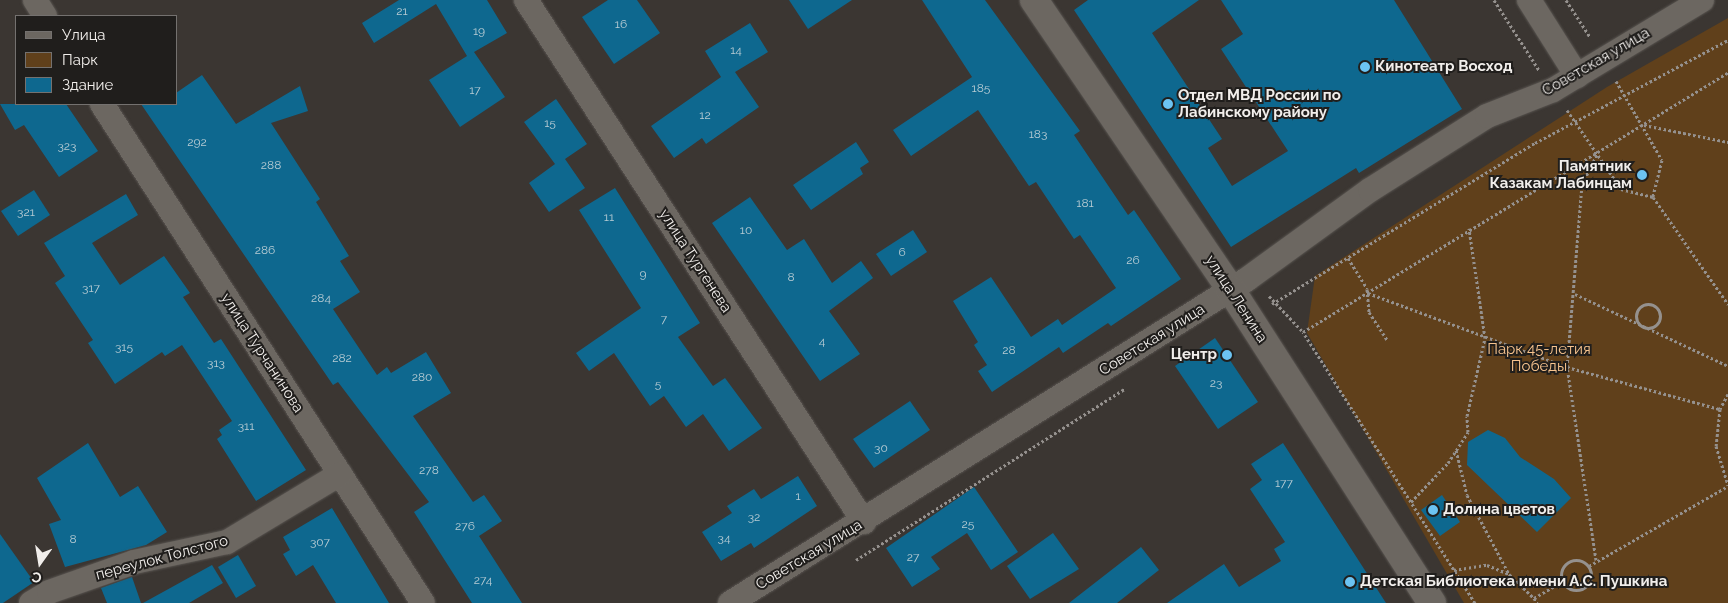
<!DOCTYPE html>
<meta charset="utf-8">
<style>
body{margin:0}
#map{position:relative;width:1728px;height:603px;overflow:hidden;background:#3b3632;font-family:Raleway,sans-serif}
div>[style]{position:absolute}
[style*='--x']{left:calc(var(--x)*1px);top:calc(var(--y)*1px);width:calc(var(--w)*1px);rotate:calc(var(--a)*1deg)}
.green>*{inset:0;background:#60401b}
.building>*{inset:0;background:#0e688f}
.path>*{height:3px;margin-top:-1.5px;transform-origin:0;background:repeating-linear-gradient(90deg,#95918e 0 2.5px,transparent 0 5px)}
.path>.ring{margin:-1.5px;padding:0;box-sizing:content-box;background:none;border:3px solid #95918e;border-radius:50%}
.roads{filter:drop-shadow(0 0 1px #585450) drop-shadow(0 0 1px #585450)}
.street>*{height:24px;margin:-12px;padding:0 12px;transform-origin:12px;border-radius:12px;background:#6c6761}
.secondary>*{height:28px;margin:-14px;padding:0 14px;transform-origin:14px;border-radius:14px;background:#6c6761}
.dots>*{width:14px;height:14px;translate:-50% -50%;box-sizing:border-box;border:2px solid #201e1c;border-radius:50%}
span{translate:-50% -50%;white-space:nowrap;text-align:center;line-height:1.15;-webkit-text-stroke:4px #201e1c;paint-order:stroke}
.number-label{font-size:12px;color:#b8ccd4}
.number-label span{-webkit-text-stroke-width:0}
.street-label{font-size:15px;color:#f1eeeb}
.poi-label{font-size:15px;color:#f1eeeb;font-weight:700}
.left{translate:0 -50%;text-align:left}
.right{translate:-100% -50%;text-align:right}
.park-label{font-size:15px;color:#f8c48e}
.legend{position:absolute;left:15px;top:15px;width:162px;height:90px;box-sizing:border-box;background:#201e1c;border:1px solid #74716f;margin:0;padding:6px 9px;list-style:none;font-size:15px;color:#f1eeeb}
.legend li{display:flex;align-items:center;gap:10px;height:25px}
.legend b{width:25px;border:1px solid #74716f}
.north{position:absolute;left:15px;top:538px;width:50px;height:50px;-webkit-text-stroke:4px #201e1c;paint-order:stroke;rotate:193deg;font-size:14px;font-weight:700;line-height:20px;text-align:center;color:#f1eeeb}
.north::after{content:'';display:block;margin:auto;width:18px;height:22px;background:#f1eeeb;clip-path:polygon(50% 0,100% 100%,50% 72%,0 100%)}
</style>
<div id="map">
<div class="green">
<div style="clip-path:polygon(1728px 18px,1728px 603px,1464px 603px,1307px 333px,1315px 276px,1607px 87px)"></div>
</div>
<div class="building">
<div style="clip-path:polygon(399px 0,487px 0,507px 33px,474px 52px,505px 97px,460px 127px,429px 80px,467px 56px,436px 4px,374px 43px,362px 23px)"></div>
<div style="clip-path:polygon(608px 0,637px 0,660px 33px,614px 64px,582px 17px)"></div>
<div style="clip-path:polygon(789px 0,852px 0,808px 29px)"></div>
<div style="clip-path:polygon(922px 0,985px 0,1080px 131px,1074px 135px,1128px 215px,1134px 210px,1181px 279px,1111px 326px,1108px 323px,1063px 353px,1059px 347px,992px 392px,978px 371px,987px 365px,974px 345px,978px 342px,953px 301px,991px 277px,1031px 337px,1058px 319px,1062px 325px,1116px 288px,1080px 235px,1074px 239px,1036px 182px,1029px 186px,978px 110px,911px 156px,893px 130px,972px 77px)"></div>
<div style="clip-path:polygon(1088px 0,1199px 0,1152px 33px,1222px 139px,1208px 148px,1232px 186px,1288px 151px,1221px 49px,1243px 34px,1221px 0,1394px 0,1462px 109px,1359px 173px,1356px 168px,1231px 247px,1074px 10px)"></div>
<div style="clip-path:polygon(750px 23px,768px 52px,735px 72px,759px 107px,706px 144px,702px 138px,674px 158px,651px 126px,721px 77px,705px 51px)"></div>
<div style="clip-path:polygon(202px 75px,236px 124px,300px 86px,308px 111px,271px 123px,320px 199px,316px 202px,349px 256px,340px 261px,360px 292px,333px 309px,377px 375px,387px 367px,391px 373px,426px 352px,451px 393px,413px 416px,473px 502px,484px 495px,502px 521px,479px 536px,522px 603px,472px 603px,414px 512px,429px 502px,338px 382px,333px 385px,141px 104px,176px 104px,176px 93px)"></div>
<div style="clip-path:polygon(556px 99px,587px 144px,565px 159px,585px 188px,549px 212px,529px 183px,555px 164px,524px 122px)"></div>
<div style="clip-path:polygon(0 104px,66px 104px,98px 151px,59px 177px,24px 125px,15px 130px)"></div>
<div style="clip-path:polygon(856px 142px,869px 162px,860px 168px,863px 174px,811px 210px,793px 185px)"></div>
<div style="clip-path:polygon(615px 188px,700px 323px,678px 337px,713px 386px,725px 378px,762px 428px,729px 451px,703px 414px,686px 427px,664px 396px,650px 406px,614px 353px,589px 371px,576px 353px,641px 308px,579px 210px)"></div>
<div style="clip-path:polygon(34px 190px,50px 215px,18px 236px,1px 211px)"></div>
<div style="clip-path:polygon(126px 194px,138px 215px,92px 243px,120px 285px,164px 256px,190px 293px,183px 297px,214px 343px,221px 339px,306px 470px,256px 501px,217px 439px,222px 435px,219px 430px,232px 421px,182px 345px,165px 356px,162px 352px,115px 384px,88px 343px,93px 340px,55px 283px,65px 276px,44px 243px)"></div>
<div style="clip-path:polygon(750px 197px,787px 250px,804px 239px,832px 283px,861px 261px,873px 278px,829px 311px,860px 354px,820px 381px,712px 223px)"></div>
<div style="clip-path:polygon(913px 230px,927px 252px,891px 276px,876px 254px)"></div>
<div style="clip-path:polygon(1215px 338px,1258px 402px,1218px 429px,1175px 366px)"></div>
<div style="clip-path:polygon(910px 401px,930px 430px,874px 468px,853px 439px)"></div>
<div style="clip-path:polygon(1488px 430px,1505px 438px,1520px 457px,1554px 479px,1571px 498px,1537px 532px,1467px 465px,1468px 442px)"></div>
<div style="clip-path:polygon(88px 443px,120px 497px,138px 486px,167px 532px,146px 545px,65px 567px,49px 524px,61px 520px,37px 478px)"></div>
<div style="clip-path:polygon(1283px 443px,1386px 603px,1167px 603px,1224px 564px,1239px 587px,1281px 561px,1274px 549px,1285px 542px,1250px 489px,1262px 480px,1251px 464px)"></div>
<div style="clip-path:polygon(798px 476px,817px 506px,754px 548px,751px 543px,721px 561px,702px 532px,732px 513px,727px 506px,754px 489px,761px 499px)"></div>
<div style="clip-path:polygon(974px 487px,1018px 552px,991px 570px,967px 533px,931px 557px,940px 569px,912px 587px,886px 548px)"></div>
<div style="clip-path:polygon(1442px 495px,1460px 522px,1440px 536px,1421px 510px)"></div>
<div style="clip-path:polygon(332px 508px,389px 603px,336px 603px,313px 565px,296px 576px,283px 554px,290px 550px,283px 537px)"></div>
<div style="clip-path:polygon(1053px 533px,1079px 569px,1030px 599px,1007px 566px)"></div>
<div style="clip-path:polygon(0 534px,34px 582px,3px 603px,0 603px)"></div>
<div style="clip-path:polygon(1141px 547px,1159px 570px,1117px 603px,1069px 603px)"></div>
<div style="clip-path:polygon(238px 555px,256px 586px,236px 598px,218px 567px)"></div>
<div style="clip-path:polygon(212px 565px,223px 583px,189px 603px,143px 603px)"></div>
<div style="clip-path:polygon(132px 577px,141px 603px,107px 603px,101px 588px)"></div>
</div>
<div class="path">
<div style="--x:1494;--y:0;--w:83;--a:57.3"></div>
<div style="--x:1566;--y:0;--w:44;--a:57"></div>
<div style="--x:1616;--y:81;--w:91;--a:59.8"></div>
<div style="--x:1662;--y:160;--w:38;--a:104"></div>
<div style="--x:1567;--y:110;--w:96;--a:55.6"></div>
<div style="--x:1621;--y:189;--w:33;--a:14"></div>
<div style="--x:1653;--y:197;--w:131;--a:55"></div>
<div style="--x:1644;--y:125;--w:86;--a:11.4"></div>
<div style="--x:1348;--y:258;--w:36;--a:58"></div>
<div style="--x:1367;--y:289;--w:23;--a:85"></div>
<div style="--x:1369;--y:312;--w:33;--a:57"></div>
<div style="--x:1368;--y:293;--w:212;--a:20.4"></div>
<div style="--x:1567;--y:367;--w:159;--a:15.4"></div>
<div style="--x:1575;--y:294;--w:169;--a:25.2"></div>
<div style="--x:1269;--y:296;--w:50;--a:46.6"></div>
<div style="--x:1272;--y:304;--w:308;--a:-31.5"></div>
<div style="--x:1535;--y:143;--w:219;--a:-28.1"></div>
<div class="ring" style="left:1636px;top:304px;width:21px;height:21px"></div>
<div style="--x:1728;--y:394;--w:17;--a:118"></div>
<div style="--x:1720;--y:409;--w:37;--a:96"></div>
<div style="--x:1716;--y:446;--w:41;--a:72.9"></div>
<div style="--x:1456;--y:450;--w:46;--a:76.3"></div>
<div style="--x:1467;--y:495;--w:89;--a:62"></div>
<div style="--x:1411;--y:502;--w:54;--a:-46.5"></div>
<div style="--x:1448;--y:463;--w:37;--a:-57"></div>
<div style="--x:1468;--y:432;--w:16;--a:-94"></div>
<div style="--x:1467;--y:416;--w:80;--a:-77"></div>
<div style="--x:1485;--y:338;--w:111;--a:-98.3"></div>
<div style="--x:856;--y:560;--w:318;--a:-32.5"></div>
<div style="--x:1596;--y:560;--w:195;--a:-98.5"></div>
<div style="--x:1567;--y:367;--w:184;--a:-85.3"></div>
<div style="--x:1582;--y:184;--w:34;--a:-63"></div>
<div class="ring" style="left:1561px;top:560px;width:27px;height:27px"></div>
<div style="--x:1589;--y:566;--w:160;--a:-29.9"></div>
<div style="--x:1454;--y:570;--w:33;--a:-9"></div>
<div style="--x:1487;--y:565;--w:24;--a:22"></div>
<div style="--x:1509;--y:574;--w:35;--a:44"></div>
<div style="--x:1534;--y:598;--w:34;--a:-30"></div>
<div style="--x:1534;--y:598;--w:6;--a:59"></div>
<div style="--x:1475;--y:603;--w:321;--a:-122.4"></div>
<div style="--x:1303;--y:332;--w:498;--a:-31.4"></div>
</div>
<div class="roads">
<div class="street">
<div style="--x:35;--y:0;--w:19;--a:58"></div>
<div style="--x:526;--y:0;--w:622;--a:57.08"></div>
<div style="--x:1529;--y:0;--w:90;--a:57.7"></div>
<div style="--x:102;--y:104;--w:593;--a:57.25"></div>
<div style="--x:31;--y:603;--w:21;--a:-31"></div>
<div style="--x:49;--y:592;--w:90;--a:-19.4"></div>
<div style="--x:134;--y:562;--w:95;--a:-12.1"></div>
<div style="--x:227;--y:542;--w:132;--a:-31"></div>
<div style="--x:730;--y:603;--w:609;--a:-32.05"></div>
<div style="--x:1246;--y:280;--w:153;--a:-36"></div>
<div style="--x:1370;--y:190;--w:138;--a:-32.3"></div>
<div style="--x:1487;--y:116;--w:71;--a:-21.5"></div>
<div style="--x:1553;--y:90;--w:174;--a:-31.1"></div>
</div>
<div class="secondary">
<div style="--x:1034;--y:0;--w:351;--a:55.8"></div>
<div style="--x:1231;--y:290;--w:372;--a:57.3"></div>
</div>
</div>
<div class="dots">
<div style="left:1365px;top:67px;background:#6cc3f2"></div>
<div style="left:1168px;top:104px;background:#6cc3f2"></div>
<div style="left:1642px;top:175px;background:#6cc3f2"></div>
<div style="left:1227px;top:355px;background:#6cc3f2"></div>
<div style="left:1433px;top:510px;background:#6cc3f2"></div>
<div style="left:1350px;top:582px;background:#6cc3f2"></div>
</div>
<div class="number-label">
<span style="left:402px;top:12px">21</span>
<span style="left:621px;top:25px">16</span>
<span style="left:479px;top:32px">19</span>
<span style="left:736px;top:51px">14</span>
<span style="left:981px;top:89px">185</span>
<span style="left:475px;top:91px">17</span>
<span style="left:705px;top:116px">12</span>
<span style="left:550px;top:124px">15</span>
<span style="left:1038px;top:135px">183</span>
<span style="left:197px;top:143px">292</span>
<span style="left:67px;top:147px">323</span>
<span style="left:271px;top:166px">288</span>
<span style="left:1085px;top:204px">181</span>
<span style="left:26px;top:213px">321</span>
<span style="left:609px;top:218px">11</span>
<span style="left:746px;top:231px">10</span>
<span style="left:265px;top:251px">286</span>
<span style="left:902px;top:253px">6</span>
<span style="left:1133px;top:261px">26</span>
<span style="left:643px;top:275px">9</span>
<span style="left:791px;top:278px">8</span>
<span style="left:91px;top:289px">317</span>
<span style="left:321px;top:299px">284</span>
<span style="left:664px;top:320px">7</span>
<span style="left:822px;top:342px">4</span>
<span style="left:124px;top:348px">315</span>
<span style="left:1009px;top:351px">28</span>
<span style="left:342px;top:359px">282</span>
<span style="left:216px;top:364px">313</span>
<span style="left:422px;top:378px">280</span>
<span style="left:1216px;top:384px">23</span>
<span style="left:658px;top:385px">5</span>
<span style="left:246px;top:427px">311</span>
<span style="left:881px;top:449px">30</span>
<span style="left:429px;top:471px">278</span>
<span style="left:1284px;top:484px">177</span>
<span style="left:798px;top:497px">1</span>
<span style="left:754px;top:518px">32</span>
<span style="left:968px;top:525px">25</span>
<span style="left:465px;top:527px">276</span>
<span style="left:724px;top:539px">34</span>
<span style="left:73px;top:540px">8</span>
<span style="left:320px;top:543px">307</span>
<span style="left:913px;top:558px">27</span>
<span style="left:483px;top:581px">274</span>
</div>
<div class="street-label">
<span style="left:1596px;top:62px;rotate:-30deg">Советская улица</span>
<span style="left:695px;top:261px;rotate:57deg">улица Тургенева</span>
<span style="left:1236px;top:299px;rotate:57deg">улица Ленина</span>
<span style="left:1152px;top:340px;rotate:-32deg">Советская улица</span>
<span style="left:262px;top:353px;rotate:57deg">улица Турчанинова</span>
<span style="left:809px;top:555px;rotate:-31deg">Советская улица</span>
<span style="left:162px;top:558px;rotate:-15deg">переулок Толстого</span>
</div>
<div class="poi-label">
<span class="left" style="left:1375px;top:67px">Кинотеатр Восход</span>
<span class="left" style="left:1178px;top:104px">Отдел МВД России по<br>Лабинскому району</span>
<span class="right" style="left:1632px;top:175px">Памятник<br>Казакам Лабинцам</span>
<span class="right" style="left:1217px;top:355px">Центр</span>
<span class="left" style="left:1443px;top:510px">Долина цветов</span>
<span class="left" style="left:1360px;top:582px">Детская Библиотека имени А.С. Пушкина</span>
</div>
<div class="park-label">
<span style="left:1539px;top:358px">Парк 45-летия<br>Победы</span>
</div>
<ul class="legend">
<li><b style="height:6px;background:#6c6761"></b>Улица</li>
<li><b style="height:14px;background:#60401b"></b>Парк</li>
<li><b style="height:14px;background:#0e688f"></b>Здание</li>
</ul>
<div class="north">С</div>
</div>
